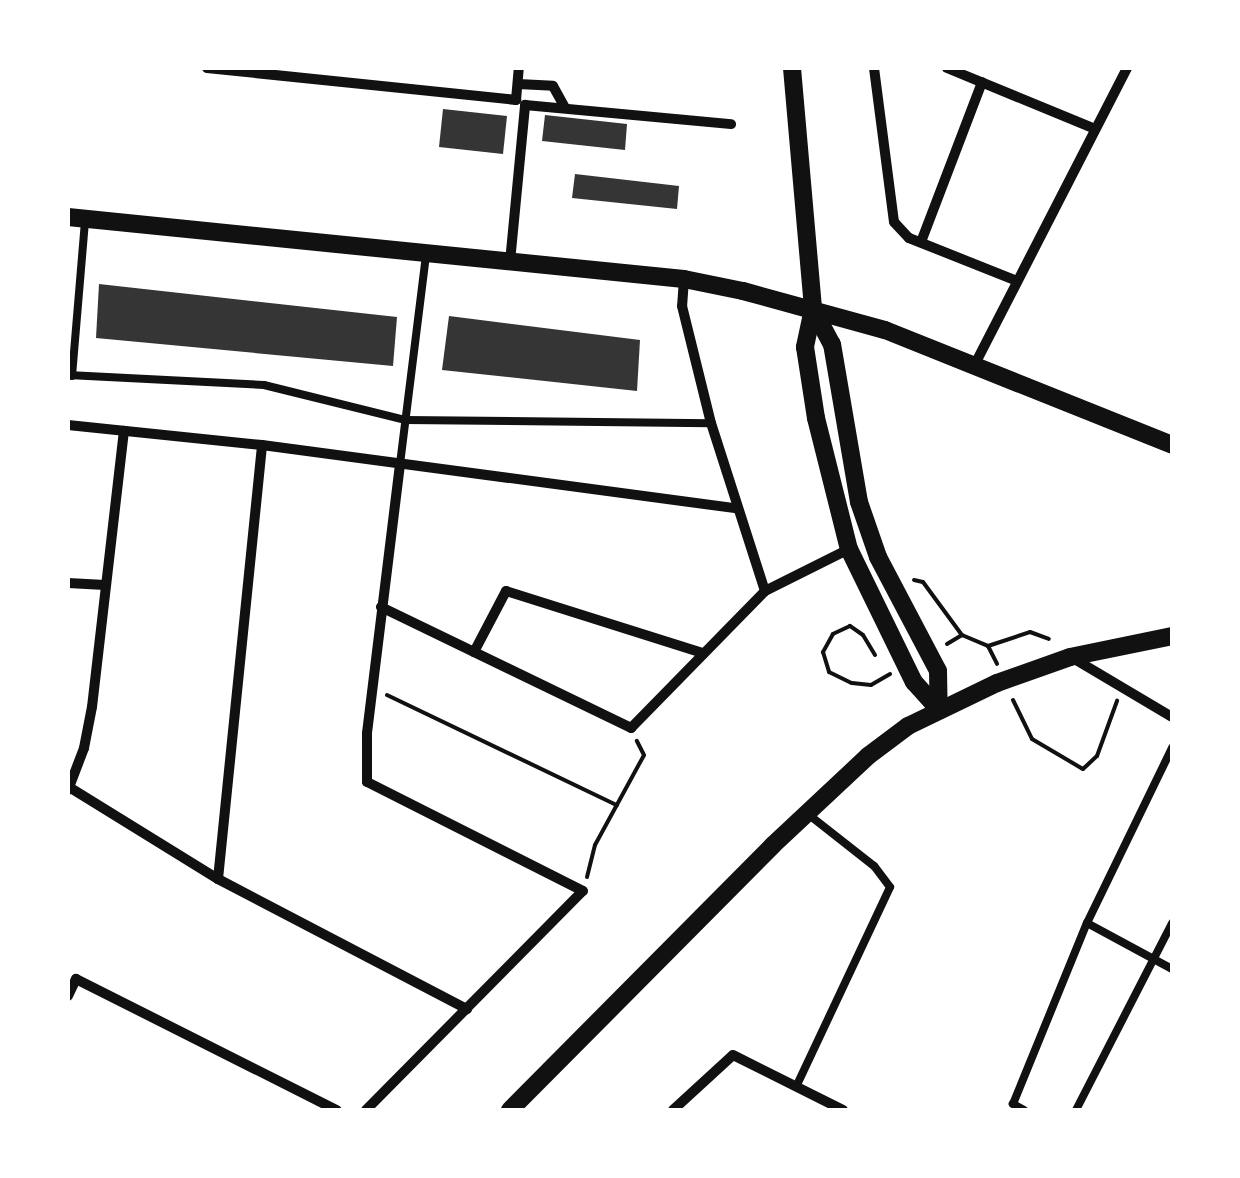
<!DOCTYPE html>
<style>
body{margin:0}
#map{position:relative;width:1240px;height:1178px;overflow:hidden;background:#fff;font-family:"Fira Sans",sans-serif}
div>[style]{position:absolute}
[style*='--x']{left:calc(var(--x)*1px);top:calc(var(--y)*1px);width:calc(var(--w)*1px);rotate:calc(var(--a)*1deg)}
.building>*{inset:0;background:#353535}
.path>*{height:4px;margin:-2px;padding:0 2px;transform-origin:2px;border-radius:2px;background:#111}
.service>*{height:8px;margin:-4px;padding:0 4px;transform-origin:4px;border-radius:4px;background:#111}
.minor>*{height:10px;margin:-5px;padding:0 5px;transform-origin:5px;border-radius:5px;background:#111}
.tertiary>*{height:18px;margin:-9px;padding:0 9px;transform-origin:9px;border-radius:9px;background:#111}
span{translate:-50% -50%;white-space:nowrap;text-align:center;line-height:1.15;-webkit-text-stroke:10px #fff;paint-order:stroke}
.frame{position:absolute;inset:0;border:70px solid #fff;pointer-events:none}
</style>
<div id="map">
<div class="building">
<div style="clip-path:polygon(443px 109px,507px 116px,503px 154px,439px 147px)"></div>
<div style="clip-path:polygon(545px 115px,627px 124px,625px 150px,542px 141px)"></div>
<div style="clip-path:polygon(575px 174px,679px 186px,677px 209px,572px 198px)"></div>
<div style="clip-path:polygon(99px 284px,397px 317px,393px 366px,96px 338px)"></div>
<div style="clip-path:polygon(449px 316px,640px 340px,637px 391px,442px 370px)"></div>
</div>
<div class="path">
<div style="--x:914;--y:580;--w:9;--a:13"></div>
<div style="--x:923;--y:582;--w:66;--a:53.7"></div>
<div style="--x:947;--y:644;--w:17;--a:-31"></div>
<div style="--x:962;--y:635;--w:28;--a:23"></div>
<div style="--x:988;--y:646;--w:20;--a:63"></div>
<div style="--x:988;--y:646;--w:44;--a:-18.4"></div>
<div style="--x:1030;--y:632;--w:20;--a:20"></div>
<div style="--x:875;--y:655;--w:23;--a:-121"></div>
<div style="--x:863;--y:635;--w:16;--a:-145"></div>
<div style="--x:850;--y:626;--w:19;--a:155"></div>
<div style="--x:833;--y:634;--w:21;--a:119"></div>
<div style="--x:823;--y:652;--w:21;--a:73"></div>
<div style="--x:829;--y:672;--w:25;--a:26"></div>
<div style="--x:852;--y:683;--w:19;--a:6"></div>
<div style="--x:871;--y:685;--w:22;--a:-30"></div>
<div style="--x:387;--y:695;--w:255;--a:25.6"></div>
<div style="--x:1013;--y:700;--w:43;--a:64"></div>
<div style="--x:1032;--y:739;--w:59;--a:30.5"></div>
<div style="--x:1083;--y:769;--w:19;--a:-43"></div>
<div style="--x:1097;--y:756;--w:59;--a:-70"></div>
<div style="--x:587;--y:877;--w:33;--a:-76"></div>
<div style="--x:595;--y:845;--w:102;--a:-61.4"></div>
<div style="--x:644;--y:755;--w:16;--a:-117"></div>
</div>
<div class="service">
<div style="--x:68;--y:375;--w:196;--a:2.9"></div>
<div style="--x:264;--y:385;--w:145;--a:13.9"></div>
<div style="--x:405;--y:420;--w:306;--a:0.6"></div>
<div style="--x:72;--y:376;--w:156;--a:-85.2"></div>
<div style="--x:400;--y:464;--w:211;--a:-82.9"></div>
<div style="--x:1087;--y:923;--w:97;--a:28.4"></div>
<div style="--x:796;--y:1087;--w:221;--a:-64.8"></div>
<div style="--x:890;--y:887;--w:26;--a:-127"></div>
<div style="--x:874;--y:866;--w:84;--a:-141.8"></div>
<div style="--x:1024;--y:1110;--w:13;--a:-151"></div>
<div style="--x:1013;--y:1104;--w:196;--a:-67.8"></div>
<div style="--x:1087;--y:923;--w:195;--a:-64.1"></div>
<div style="--x:1076;--y:1110;--w:210;--a:-62.8"></div>
</div>
<div class="minor">
<div style="--x:207;--y:68;--w:311;--a:5.9"></div>
<div style="--x:516;--y:100;--w:32;--a:-85"></div>
<div style="--x:874;--y:68;--w:155;--a:82.6"></div>
<div style="--x:894;--y:222;--w:22;--a:47"></div>
<div style="--x:909;--y:238;--w:116;--a:21.7"></div>
<div style="--x:947;--y:68;--w:160;--a:22.4"></div>
<div style="--x:518;--y:84;--w:35;--a:3"></div>
<div style="--x:553;--y:86;--w:25;--a:61"></div>
<div style="--x:921;--y:242;--w:171;--a:-69.1"></div>
<div style="--x:510;--y:262;--w:158;--a:-84.5"></div>
<div style="--x:525;--y:105;--w:207;--a:5.3"></div>
<div style="--x:684;--y:279;--w:27;--a:94"></div>
<div style="--x:682;--y:306;--w:121;--a:76.1"></div>
<div style="--x:711;--y:423;--w:176;--a:72.2"></div>
<div style="--x:975;--y:364;--w:333;--a:-62.8"></div>
<div style="--x:68;--y:425;--w:195;--a:5.9"></div>
<div style="--x:262;--y:445;--w:479;--a:7.6"></div>
<div style="--x:68;--y:583;--w:37;--a:3"></div>
<div style="--x:381;--y:607;--w:278;--a:25.8"></div>
<div style="--x:631;--y:728;--w:192;--a:-45.6"></div>
<div style="--x:765;--y:591;--w:94;--a:-26.6"></div>
<div style="--x:474;--y:652;--w:69;--a:-62.3"></div>
<div style="--x:506;--y:591;--w:207;--a:17.5"></div>
<div style="--x:1071;--y:657;--w:117;--a:30.7"></div>
<div style="--x:69;--y:787;--w:175;--a:31.7"></div>
<div style="--x:218;--y:879;--w:281;--a:27.6"></div>
<div style="--x:68;--y:790;--w:45;--a:-69.1"></div>
<div style="--x:84;--y:748;--w:42;--a:-79"></div>
<div style="--x:92;--y:707;--w:278;--a:-83.4"></div>
<div style="--x:218;--y:879;--w:436;--a:-84.2"></div>
<div style="--x:68;--y:996;--w:19;--a:-65"></div>
<div style="--x:76;--y:979;--w:292;--a:26.7"></div>
<div style="--x:366;--y:1110;--w:308;--a:-45.3"></div>
<div style="--x:583;--y:891;--w:242;--a:-153.2"></div>
<div style="--x:367;--y:782;--w:49;--a:-90"></div>
<div style="--x:367;--y:733;--w:271;--a:-83"></div>
<div style="--x:673;--y:1110;--w:81;--a:-42.5"></div>
<div style="--x:733;--y:1055;--w:123;--a:26.6"></div>
</div>
<div class="tertiary">
<div style="--x:792;--y:68;--w:242;--a:85"></div>
<div style="--x:813;--y:309;--w:39;--a:102"></div>
<div style="--x:805;--y:347;--w:72;--a:81.2"></div>
<div style="--x:816;--y:418;--w:135;--a:75.9"></div>
<div style="--x:849;--y:549;--w:148;--a:64"></div>
<div style="--x:914;--y:682;--w:38;--a:48"></div>
<div style="--x:68;--y:217;--w:619;--a:5.75"></div>
<div style="--x:684;--y:279;--w:60;--a:11.5"></div>
<div style="--x:743;--y:291;--w:147;--a:15.4"></div>
<div style="--x:885;--y:330;--w:309;--a:21.8"></div>
<div style="--x:813;--y:309;--w:40;--a:62"></div>
<div style="--x:832;--y:344;--w:160;--a:80.3"></div>
<div style="--x:859;--y:502;--w:58;--a:70.9"></div>
<div style="--x:878;--y:557;--w:129;--a:62.2"></div>
<div style="--x:938;--y:671;--w:39;--a:89"></div>
<div style="--x:510;--y:1110;--w:373;--a:-45.2"></div>
<div style="--x:773;--y:845;--w:130;--a:-43.1"></div>
<div style="--x:868;--y:756;--w:50;--a:-36.9"></div>
<div style="--x:908;--y:726;--w:99;--a:-25.8"></div>
<div style="--x:997;--y:683;--w:77;--a:-19.6"></div>
<div style="--x:1070;--y:657;--w:104;--a:-11.6"></div>
</div>
<div class="frame"></div>
</div>
